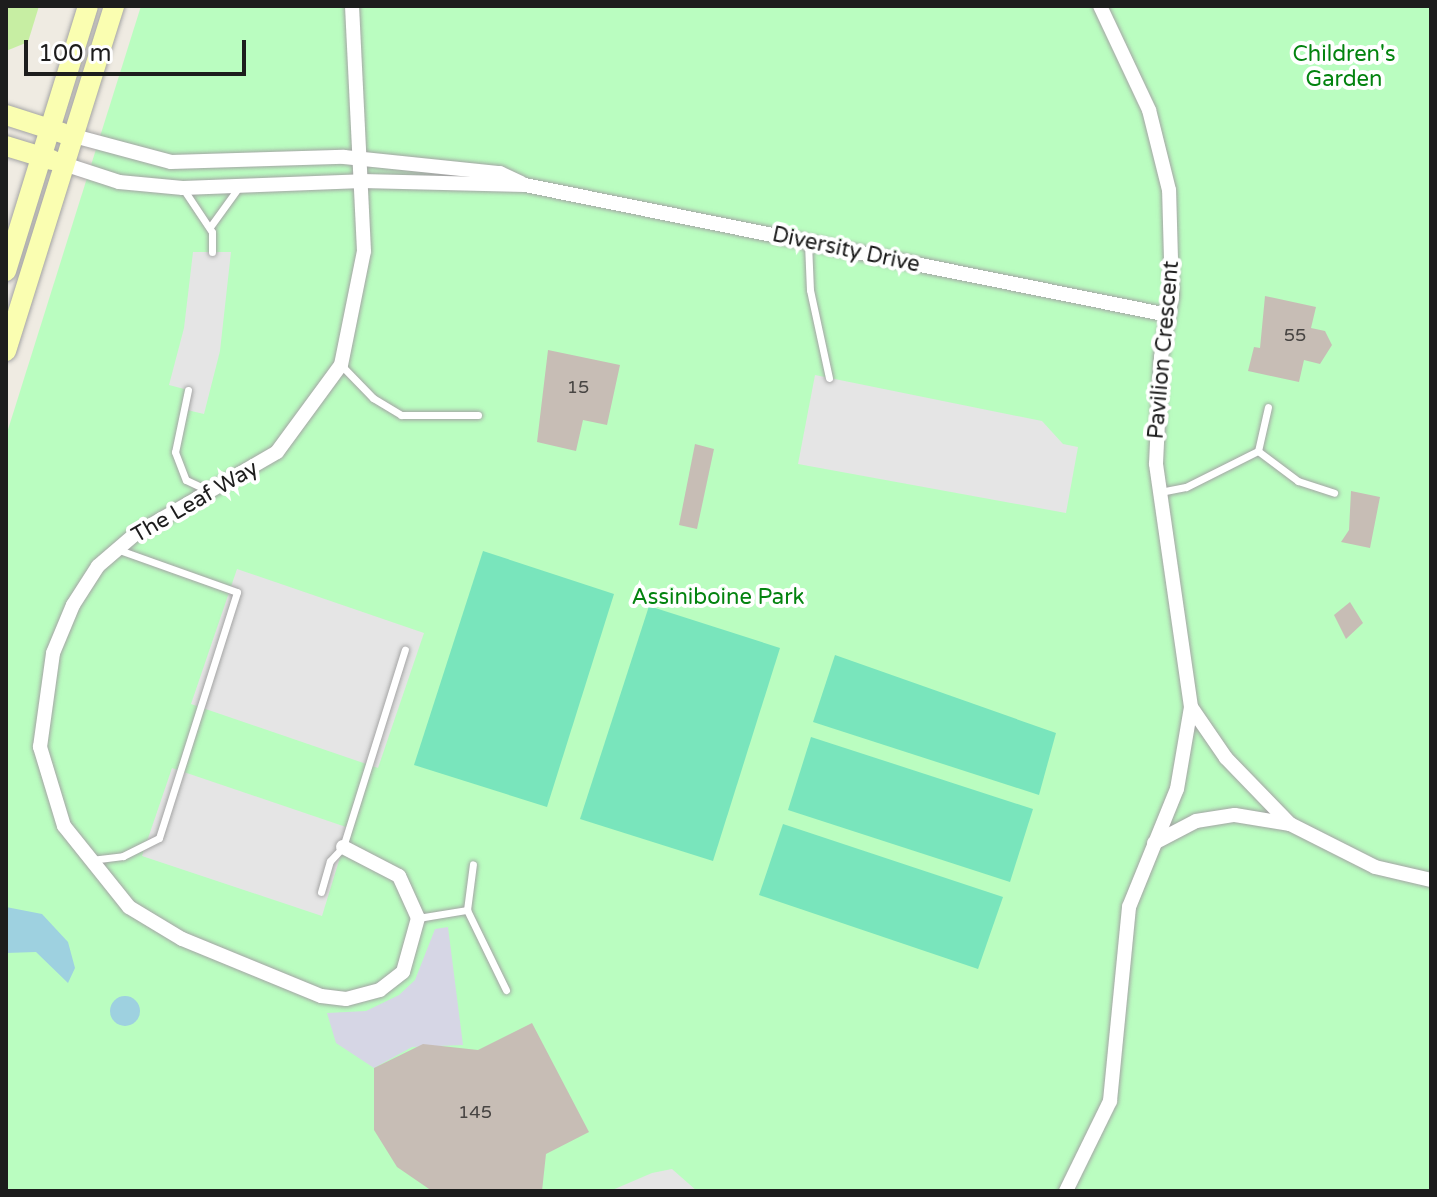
<!DOCTYPE html>
<style>
body{margin:0}
#map{position:relative;width:1437px;height:1197px;overflow:hidden;background:#efebe2;font-family:"Varela Round",sans-serif}
div>[style]{position:absolute}
[style*='--x']{left:calc(var(--x)*1px);top:calc(var(--y)*1px);width:calc(var(--w)*1px);rotate:calc(var(--a)*1deg)}
.grass>*{inset:0;background:#c7eea3}
.park>*{inset:0;background:#bafdc0}
.pitch>*{inset:0;background:#79e5bc}
.parking>*{inset:0;background:#e5e5e5}
.plaza>*{inset:0;background:#d6d6e5}
.water>*{inset:0;background:#9ed1e0}
.round{border-radius:50%}
.building>*{inset:0;background:#c7bdb5}
.roads{filter:drop-shadow(0 0 2px #a4a4a4) drop-shadow(0 0 2px #a4a4a4)}
.lane>*{height:7px;margin:-3.5px;padding:0 3.5px;transform-origin:3.5px;border-radius:3.5px;background:#fff}
.street>*{height:14px;margin:-7px;padding:0 7px;transform-origin:7px;border-radius:7px;background:#fff}
.secondary>*{height:20px;margin:-10px;padding:0 10px;transform-origin:10px;border-radius:10px;background:#fafeb1}
span{translate:-50% -50%;white-space:nowrap;text-align:center;line-height:1.15;-webkit-text-stroke:8px #fff;paint-order:stroke}
.number-label{font-size:18px;color:#484543}
.number-label span{-webkit-text-stroke-width:0}
.park-label{font-size:22px;color:#03830f}
.street-label{font-size:22px;color:#1d1d1d}
.frame{position:absolute;inset:0;border:8px solid #1d1d1d;pointer-events:none}
.scale{position:absolute;left:24px;top:40px;width:222px;height:36px;box-sizing:border-box;border:4px solid #1d1d1d;border-top:0;padding-left:10px;font-size:24px;line-height:28px;white-space:nowrap;color:#1d1d1d;-webkit-text-stroke:6px #fff;paint-order:stroke}
</style>
<div id="map">
<div class="grass">
<div style="clip-path:polygon(6px 6px,39px 6px,28px 42px,6px 51px)"></div>
</div>
<div class="park">
<div style="clip-path:polygon(141px 6px,1431px 6px,1431px 1191px,6px 1191px,6px 436px)"></div>
</div>
<div class="pitch">
<div style="clip-path:polygon(483px 551px,614px 594px,547px 807px,414px 765px)"></div>
<div style="clip-path:polygon(649px 606px,780px 648px,713px 861px,580px 819px)"></div>
<div style="clip-path:polygon(835px 655px,1056px 733px,1039px 795px,813px 722px)"></div>
<div style="clip-path:polygon(811px 737px,1033px 809px,1010px 882px,788px 810px)"></div>
<div style="clip-path:polygon(783px 824px,1003px 897px,978px 969px,759px 895px)"></div>
</div>
<div class="parking">
<div style="clip-path:polygon(193px 252px,231px 252px,220px 351px,204px 414px,183px 409px,188px 390px,169px 385px,184px 328px)"></div>
<div style="clip-path:polygon(815px 375px,1042px 421px,1063px 444px,1078px 447px,1066px 513px,798px 464px)"></div>
<div style="clip-path:polygon(237px 569px,424px 633px,378px 768px,191px 704px)"></div>
<div style="clip-path:polygon(172px 768px,349px 828px,322px 916px,142px 856px)"></div>
<div style="clip-path:polygon(672px 1169px,697px 1191px,610px 1191px,652px 1173px)"></div>
</div>
<div class="plaza">
<div style="clip-path:polygon(448px 927px,463px 1045px,412px 1047px,374px 1068px,336px 1043px,327px 1013px,366px 1011px,399px 995px,415px 980px,435px 929px)"></div>
</div>
<div class="water">
<div style="clip-path:polygon(6px 907px,42px 914px,68px 942px,75px 968px,68px 983px,36px 952px,6px 953px)"></div>
<div class="round" style="left:110px;top:996px;width:30px;height:30px"></div>
</div>
<div class="building">
<div style="clip-path:polygon(1265px 296px,1316px 307px,1311px 328px,1325px 331px,1332px 345px,1320px 364px,1304px 360px,1299px 382px,1248px 371px,1254px 347px,1260px 348px)"></div>
<div style="clip-path:polygon(548px 350px,620px 365px,607px 425px,583px 420px,576px 451px,537px 442px)"></div>
<div style="clip-path:polygon(695px 444px,714px 449px,697px 529px,679px 525px)"></div>
<div style="clip-path:polygon(1351px 491px,1380px 497px,1370px 548px,1341px 542px,1349px 530px)"></div>
<div style="clip-path:polygon(1350px 602px,1363px 623px,1346px 639px,1334px 615px)"></div>
<div style="clip-path:polygon(532px 1023px,589px 1132px,546px 1154px,542px 1191px,432px 1191px,397px 1167px,374px 1130px,374px 1068px,423px 1044px,478px 1050px)"></div>
</div>
<div class="roads">
<div class="lane">
<div style="--x:184;--y:190;--w:50;--a:56.3"></div>
<div style="--x:212;--y:232;--w:20;--a:90"></div>
<div style="--x:210;--y:227;--w:49;--a:-54.1"></div>
<div style="--x:808;--y:243;--w:47;--a:87.6"></div>
<div style="--x:810;--y:290;--w:90;--a:77.8"></div>
<div style="--x:341;--y:365;--w:46;--a:45.9"></div>
<div style="--x:373;--y:398;--w:33;--a:31"></div>
<div style="--x:401;--y:415;--w:77;--a:0"></div>
<div style="--x:188;--y:390;--w:63;--a:101.8"></div>
<div style="--x:175;--y:452;--w:30;--a:69"></div>
<div style="--x:186;--y:480;--w:23;--a:25"></div>
<div style="--x:1258;--y:451;--w:50;--a:36.9"></div>
<div style="--x:1298;--y:481;--w:38;--a:18"></div>
<div style="--x:1160;--y:492;--w:26;--a:-11"></div>
<div style="--x:1186;--y:487;--w:80;--a:-26.6"></div>
<div style="--x:1258;--y:451;--w:45;--a:-77.2"></div>
<div style="--x:91;--y:860;--w:32;--a:-7"></div>
<div style="--x:123;--y:856;--w:40;--a:-26.6"></div>
<div style="--x:159;--y:838;--w:258;--a:-72.4"></div>
<div style="--x:237;--y:592;--w:128;--a:-160.4"></div>
<div style="--x:321;--y:892;--w:32;--a:-74"></div>
<div style="--x:330;--y:861;--w:19;--a:-47"></div>
<div style="--x:343;--y:847;--w:207;--a:-72.6"></div>
<div style="--x:467;--y:910;--w:46;--a:-82.6"></div>
<div style="--x:418;--y:918;--w:50;--a:-9.3"></div>
<div style="--x:467;--y:910;--w:89;--a:64"></div>
</div>
<div class="street">
<div style="--x:74;--y:136;--w:100;--a:15"></div>
<div style="--x:171;--y:162;--w:173;--a:-1.7"></div>
<div style="--x:344;--y:157;--w:157;--a:5.9"></div>
<div style="--x:500;--y:173;--w:23;--a:25"></div>
<div style="--x:64;--y:164;--w:58;--a:18.1"></div>
<div style="--x:119;--y:182;--w:64;--a:5.4"></div>
<div style="--x:183;--y:188;--w:179;--a:-2.2"></div>
<div style="--x:362;--y:181;--w:163;--a:1.4"></div>
<div style="--x:525;--y:185;--w:656;--a:11.43"></div>
<div style="--x:1191;--y:707;--w:62;--a:55.5"></div>
<div style="--x:1226;--y:758;--w:92;--a:45.9"></div>
<div style="--x:1154;--y:843;--w:47;--a:-27.6"></div>
<div style="--x:1196;--y:821;--w:39;--a:-9"></div>
<div style="--x:1235;--y:815;--w:56;--a:9.3"></div>
<div style="--x:1290;--y:824;--w:95;--a:26.8"></div>
<div style="--x:1375;--y:867;--w:57;--a:13.1"></div>
<div style="--x:343;--y:847;--w:63;--a:27.4"></div>
<div style="--x:399;--y:876;--w:46;--a:65.7"></div>
<div style="--x:418;--y:918;--w:56;--a:105.5"></div>
<div style="--x:403;--y:972;--w:29;--a:142"></div>
<div style="--x:380;--y:990;--w:35;--a:165"></div>
<div style="--x:346;--y:999;--w:25;--a:-173"></div>
<div style="--x:321;--y:996;--w:150;--a:-157.7"></div>
<div style="--x:182;--y:939;--w:62;--a:-148.9"></div>
<div style="--x:129;--y:907;--w:104;--a:-128.7"></div>
<div style="--x:64;--y:826;--w:83;--a:-106.9"></div>
<div style="--x:40;--y:747;--w:95;--a:-82.1"></div>
<div style="--x:53;--y:653;--w:52;--a:-67.4"></div>
<div style="--x:73;--y:605;--w:46;--a:-57.3"></div>
<div style="--x:98;--y:566;--w:48;--a:-40.7"></div>
<div style="--x:134;--y:535;--w:165;--a:-30.1"></div>
<div style="--x:277;--y:452;--w:108;--a:-53.7"></div>
<div style="--x:341;--y:365;--w:116;--a:-78.6"></div>
<div style="--x:364;--y:251;--w:245;--a:-92.8"></div>
<div style="--x:1066;--y:1191;--w:100;--a:-63.9"></div>
<div style="--x:1110;--y:1101;--w:195;--a:-84.4"></div>
<div style="--x:1129;--y:907;--w:127;--a:-67.9"></div>
<div style="--x:1177;--y:789;--w:83;--a:-80.3"></div>
<div style="--x:1191;--y:707;--w:246;--a:-98.2"></div>
<div style="--x:1156;--y:464;--w:107;--a:-87.3"></div>
<div style="--x:1161;--y:357;--w:63;--a:-79.9"></div>
<div style="--x:1172;--y:295;--w:105;--a:-91.6"></div>
<div style="--x:1169;--y:190;--w:82;--a:-104"></div>
<div style="--x:1149;--y:110;--w:115;--a:-115.2"></div>
</div>
<div class="secondary">
<div style="--x:6;--y:115;--w:59;--a:17.8"></div>
<div style="--x:6;--y:146;--w:48;--a:16.9"></div>
<div style="--x:6;--y:271;--w:277;--a:-72.8"></div>
<div style="--x:6;--y:351;--w:362;--a:-72.6"></div>
</div>
</div>
<div class="number-label">
<span style="left:1295px;top:335px">55</span>
<span style="left:578px;top:387px">15</span>
<span style="left:475px;top:1112px">145</span>
</div>
<div class="park-label">
<span style="left:1344px;top:67px">Children's<br>Garden</span>
<span style="left:718px;top:598px">Assiniboine Park</span>
</div>
<div class="street-label">
<span style="left:846px;top:250px;rotate:12deg">Diversity Drive</span>
<span style="left:1164px;top:350px;rotate:-85deg">Pavilion Crescent</span>
<span style="left:195px;top:502px;rotate:-30deg">The Leaf Way</span>
</div>
<div class="frame"></div>
<div class="scale">100 m</div>
</div>
